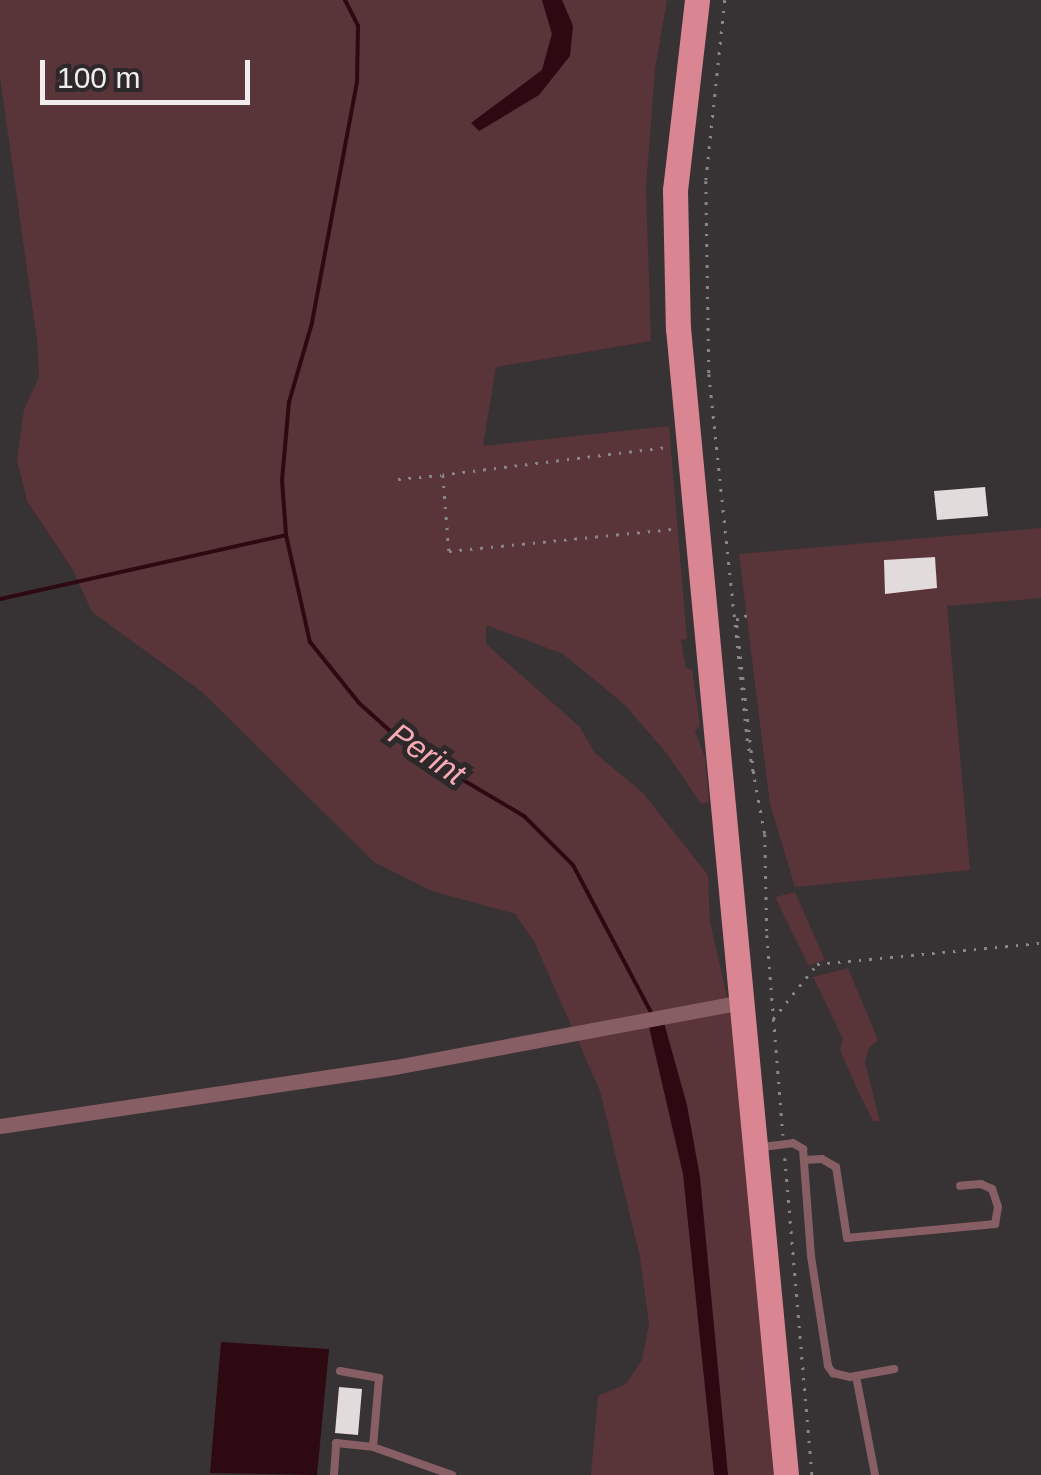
<!DOCTYPE html>
<style>
body{margin:0}
#map{position:relative;width:1041px;height:1475px;overflow:hidden;background:#373233;font-family:Arial,sans-serif}
div>[style]{position:absolute}
[style*='--x']{left:calc(var(--x)*1px);top:calc(var(--y)*1px);width:calc(var(--w)*1px);rotate:calc(var(--a)*1deg)}
.green>*{inset:0;background:#593439}
.water>*{inset:0;background:#2e0911}
.stream>*{height:4px;margin:-2px;padding:0 2px;transform-origin:2px;border-radius:2px;background:#2e0911}
.building>*{inset:0;background:#e2dbdc}
.path>*{height:2.5px;margin-top:-1.25px;transform-origin:0;background:repeating-linear-gradient(90deg,#8a8687 0 2.5px,transparent 0 10.5px)}
.lane>*{height:8px;margin:-4px;padding:0 4px;transform-origin:4px;border-radius:4px;background:#875e63}
.street>*{height:15px;margin:-7.5px;padding:0 7.5px;transform-origin:7.5px;border-radius:7.5px;background:#875e63}
.primary>*{height:25px;margin:-12.5px;padding:0 12.5px;transform-origin:12.5px;border-radius:12.5px;background:#d98692}
span{translate:-50% -50%;white-space:nowrap;text-align:center;line-height:1.15;-webkit-text-stroke:10px #2d2829;paint-order:stroke}
.water-label{font-size:32px;color:#f7aab4;font-style:italic}
.scale{position:absolute;left:40px;top:60px;width:210px;height:45px;box-sizing:border-box;border:5px solid #f1edee;border-top:0;padding-left:12px;font-size:30px;line-height:35px;white-space:nowrap;color:#f1edee;-webkit-text-stroke:8px #2d2829;paint-order:stroke}
</style>
<div id="map">
<div class="green">
<div style="clip-path:polygon(0 0,542px 0,552px 34px,542px 71px,472px 122px,480px 131px,539px 95px,573px 26px,562px 0,667px 0,655px 69px,646px 188px,651px 341px,496px 367px,483px 446px,669px 426px,687px 639px,681px 640px,686px 668px,692px 669px,700px 726px,695px 731px,705px 758px,709px 802px,701px 804px,668px 755px,625px 705px,563px 654px,486px 625px,486px 644px,580px 727px,594px 752px,643px 793px,708px 875px,710px 922px,737px 1040px,778px 1475px,591px 1475px,598px 1396px,626px 1384px,642px 1360px,649px 1324px,640px 1257px,600px 1091px,534px 941px,515px 914px,432px 891px,374px 862px,202px 692px,92px 612px,73px 570px,27px 501px,17px 460px,24px 409px,39px 377px,37px 340px,0 77px)"></div>
<div style="clip-path:polygon(1041px 528px,1041px 598px,947px 606px,970px 870px,795px 887px,770px 804px,739px 554px)"></div>
<div style="clip-path:polygon(795px 892px,825px 960px,809px 966px,775px 897px)"></div>
<div style="clip-path:polygon(848px 968px,878px 1040px,868px 1049px,865px 1063px,880px 1121px,873px 1121px,858px 1091px,840px 1050px,843px 1039px,813px 977px)"></div>
</div>
<div class="water">
<div style="clip-path:polygon(542px 0,562px 0,573px 26px,570px 56px,539px 95px,479px 131px,471px 123px,542px 70px,552px 34px)"></div>
<div style="clip-path:polygon(661px 1012px,687px 1105px,700px 1177px,728px 1475px,714px 1475px,683px 1174px,646px 1014px)"></div>
<div style="clip-path:polygon(221px 1342px,329px 1349px,317px 1475px,210px 1473px)"></div>
</div>
<div class="stream">
<div style="--x:345;--y:0;--w:29;--a:63"></div>
<div style="--x:358;--y:26;--w:56;--a:91"></div>
<div style="--x:357;--y:82;--w:245;--a:100.6"></div>
<div style="--x:312;--y:323;--w:82;--a:106.2"></div>
<div style="--x:289;--y:402;--w:78;--a:95.1"></div>
<div style="--x:282;--y:480;--w:55;--a:85.8"></div>
<div style="--x:286;--y:535;--w:110;--a:77.4"></div>
<div style="--x:310;--y:642;--w:78;--a:51.2"></div>
<div style="--x:359;--y:703;--w:67;--a:42"></div>
<div style="--x:409;--y:748;--w:134;--a:30.6"></div>
<div style="--x:524;--y:816;--w:69;--a:45"></div>
<div style="--x:573;--y:865;--w:171;--a:62.1"></div>
<div style="--x:0;--y:599;--w:293;--a:-12.6"></div>
</div>
<div class="building">
<div style="clip-path:polygon(985px 487px,988px 516px,937px 520px,934px 491px)"></div>
<div style="clip-path:polygon(935px 557px,937px 588px,885px 594px,884px 560px)"></div>
<div style="clip-path:polygon(339px 1387px,362px 1389px,358px 1435px,335px 1433px)"></div>
</div>
<div class="path">
<div style="--x:725;--y:0;--w:182;--a:96"></div>
<div style="--x:706;--y:181;--w:193;--a:89.1"></div>
<div style="--x:709;--y:374;--w:366;--a:84"></div>
<div style="--x:747;--y:738;--w:98;--a:79.4"></div>
<div style="--x:765;--y:834;--w:101;--a:88.9"></div>
<div style="--x:767;--y:935;--w:201;--a:85.4"></div>
<div style="--x:663;--y:448;--w:222;--a:173"></div>
<div style="--x:443;--y:475;--w:76;--a:85.5"></div>
<div style="--x:449;--y:551;--w:227;--a:-5.6"></div>
<div style="--x:398;--y:479;--w:43;--a:-5.3"></div>
<div style="--x:747;--y:616;--w:9;--a:167"></div>
<div style="--x:738;--y:618;--w:7;--a:98"></div>
<div style="--x:737;--y:625;--w:151;--a:83.5"></div>
<div style="--x:773;--y:1019;--w:70;--a:-51.3"></div>
<div style="--x:817;--y:964;--w:225;--a:-5.4"></div>
<div style="--x:785;--y:1158;--w:318;--a:85.1"></div>
</div>
<div class="lane">
<div style="--x:762;--y:1147;--w:31;--a:-7"></div>
<div style="--x:793;--y:1143;--w:12;--a:31"></div>
<div style="--x:803;--y:1149;--w:107;--a:85.7"></div>
<div style="--x:811;--y:1256;--w:111;--a:81.2"></div>
<div style="--x:828;--y:1366;--w:9;--a:54"></div>
<div style="--x:833;--y:1373;--w:17;--a:13"></div>
<div style="--x:850;--y:1377;--w:45;--a:-10.3"></div>
<div style="--x:804;--y:1160;--w:18;--a:-3"></div>
<div style="--x:822;--y:1159;--w:16;--a:30"></div>
<div style="--x:836;--y:1167;--w:72;--a:81.2"></div>
<div style="--x:847;--y:1238;--w:149;--a:-5.4"></div>
<div style="--x:995;--y:1224;--w:17;--a:-80"></div>
<div style="--x:998;--y:1207;--w:19;--a:-108"></div>
<div style="--x:992;--y:1189;--w:12;--a:-156"></div>
<div style="--x:981;--y:1184;--w:21;--a:175"></div>
<div style="--x:340;--y:1371;--w:40;--a:10"></div>
<div style="--x:379;--y:1378;--w:69;--a:95"></div>
<div style="--x:856;--y:1376;--w:101;--a:79.1"></div>
<div style="--x:334;--y:1475;--w:32;--a:-86"></div>
<div style="--x:336;--y:1443;--w:37;--a:6"></div>
<div style="--x:373;--y:1447;--w:84;--a:19.5"></div>
</div>
<div class="street">
<div style="--x:0;--y:1126;--w:399;--a:-8.5"></div>
<div style="--x:395;--y:1067;--w:354;--a:-10.6"></div>
</div>
<div class="primary">
<div style="--x:697;--y:0;--w:191;--a:96.6"></div>
<div style="--x:675;--y:190;--w:138;--a:88.8"></div>
<div style="--x:678;--y:328;--w:1152;--a:84.62"></div>
</div>
<div class="water-label">
<span style="left:427px;top:754px;rotate:34deg">Perint</span>
</div>
<div class="scale">100 m</div>
</div>
